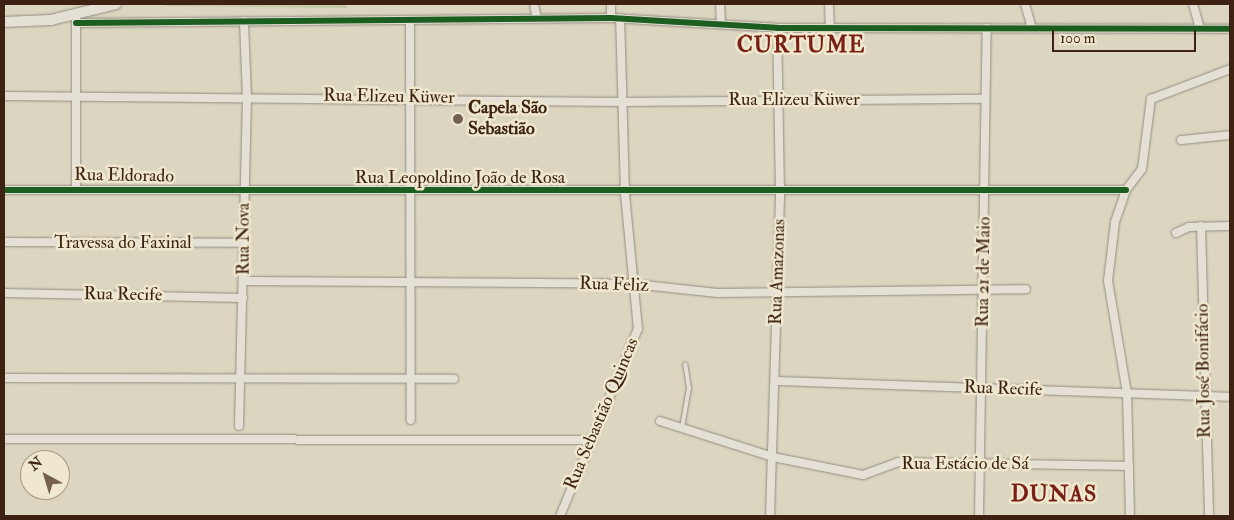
<!DOCTYPE html>
<meta charset="utf-8">
<style>
body{margin:0}
#map{position:relative;width:1234px;height:520px;overflow:hidden;background:#dcd5c0;font-family:"IM FELL Double Pica",serif}
div>[style]{position:absolute}
[style*='--x']{left:calc(var(--x)*1px);top:calc(var(--y)*1px);width:calc(var(--w)*1px);rotate:calc(var(--a)*1deg)}
.green>*{inset:0;background:#c5caa5}
.roads{filter:drop-shadow(0 0 1px #948c7f) drop-shadow(0 0 1px #948c7f)}
.service>*{height:4px;margin:-2px;padding:0 2px;transform-origin:2px;border-radius:2px;background:#e4e0d5}
.minor>*{height:8px;margin:-4px;padding:0 4px;transform-origin:4px;border-radius:4px;background:#e4e0d5}
.tertiary>*{height:10px;margin:-5px;padding:0 5px;transform-origin:5px;border-radius:5px;background:#e4e0d5}
.cycleway>*{height:6px;margin:-3px;padding:0 3px;transform-origin:3px;border-radius:3px;background:#1b5e20}
.dots>*{width:14px;height:14px;translate:-50% -50%;box-sizing:border-box;border:2px solid #efe8cf;border-radius:50%}
span{translate:-50% -50%;white-space:nowrap;text-align:center;line-height:1.15;-webkit-text-stroke:5px #efe8cf;paint-order:stroke}
.street-label{font-size:18px;color:#3d2212}
.poi-label{font-size:18px;color:#3d2212;font-weight:700}
.left{translate:0 -50%;text-align:left}
.district-label{font-size:22px;color:#7a1f14;font-weight:700;letter-spacing:1px}
.frame{position:absolute;inset:0;border:5px solid #3d2212;pointer-events:none}
.north{position:absolute;left:20px;top:450px;width:50px;height:50px;box-sizing:border-box;background:#efe8cf;border:1px solid #a89983;border-radius:50%;rotate:321deg;font-size:14px;font-weight:700;line-height:20px;text-align:center;color:#3d2212}
.north::after{content:'';display:block;margin:auto;width:18px;height:22px;background:#75614f;clip-path:polygon(50% 0,100% 100%,50% 72%,0 100%)}
.scale{position:absolute;left:1052px;top:30px;width:144px;height:22px;box-sizing:border-box;border:2px solid #3d2212;border-top:0;padding-left:6px;font-size:15px;line-height:18px;white-space:nowrap;color:#3d2212;-webkit-text-stroke:4px #efe8cf;paint-order:stroke}
</style>
<div id="map">
<div class="green">
<div style="clip-path:polygon(166px 4px,346px 4px,347px 8px,166px 6px)"></div>
</div>
<div class="roads">
<div class="service">
<div style="--x:682;--y:428;--w:41;--a:-80.1"></div>
<div style="--x:689;--y:388;--w:24;--a:-99"></div>
</div>
<div class="minor">
<div style="--x:534;--y:4;--w:15;--a:79"></div>
<div style="--x:611;--y:4;--w:14;--a:90"></div>
<div style="--x:720;--y:4;--w:18;--a:87"></div>
<div style="--x:829;--y:4;--w:23;--a:88"></div>
<div style="--x:1025;--y:4;--w:25;--a:74"></div>
<div style="--x:1193;--y:4;--w:25;--a:74"></div>
<div style="--x:410;--y:21;--w:399;--a:89.9"></div>
<div style="--x:76;--y:23;--w:535;--a:-0.54"></div>
<div style="--x:611;--y:18;--w:166;--a:3.4"></div>
<div style="--x:777;--y:28;--w:453;--a:0.1"></div>
<div style="--x:4;--y:96;--w:619;--a:0.56"></div>
<div style="--x:623;--y:102;--w:361;--a:-0.5"></div>
<div style="--x:1181;--y:140;--w:49;--a:-5.8"></div>
<div style="--x:4;--y:190;--w:1122;--a:0"></div>
<div style="--x:76;--y:190;--w:171;--a:-90"></div>
<div style="--x:1201;--y:226;--w:290;--a:88.4"></div>
<div style="--x:1176;--y:233;--w:14;--a:-25"></div>
<div style="--x:1189;--y:227;--w:41;--a:-1.4"></div>
<div style="--x:4;--y:242;--w:239;--a:0.2"></div>
<div style="--x:244;--y:281;--w:390;--a:0.4"></div>
<div style="--x:634;--y:284;--w:84;--a:6.1"></div>
<div style="--x:718;--y:293;--w:308;--a:-0.7"></div>
<div style="--x:4;--y:293;--w:239;--a:1.2"></div>
<div style="--x:4;--y:378;--w:450;--a:0.1"></div>
<div style="--x:775;--y:381;--w:455;--a:2"></div>
<div style="--x:660;--y:421;--w:119;--a:17.7"></div>
<div style="--x:773;--y:457;--w:92;--a:11.3"></div>
<div style="--x:863;--y:475;--w:37;--a:-20"></div>
<div style="--x:898;--y:462;--w:231;--a:1"></div>
<div style="--x:239;--y:426;--w:329;--a:-88.6"></div>
<div style="--x:247;--y:97;--w:76;--a:-92.3"></div>
<div style="--x:4;--y:439;--w:589;--a:0.1"></div>
<div style="--x:560;--y:516;--w:203;--a:-67.4"></div>
<div style="--x:638;--y:329;--w:137;--a:-95.5"></div>
<div style="--x:625;--y:193;--w:175;--a:-91.6"></div>
<div style="--x:770;--y:516;--w:323;--a:-88.2"></div>
<div style="--x:780;--y:193;--w:165;--a:-91"></div>
<div style="--x:979;--y:516;--w:488;--a:-89.1"></div>
<div style="--x:1130;--y:516;--w:123;--a:-91.4"></div>
<div style="--x:1127;--y:393;--w:114;--a:-99.6"></div>
<div style="--x:1108;--y:281;--w:59;--a:-83.2"></div>
<div style="--x:1115;--y:222;--w:34;--a:-71"></div>
<div style="--x:1126;--y:190;--w:26;--a:-53"></div>
<div style="--x:1142;--y:169;--w:71;--a:-82.7"></div>
<div style="--x:1151;--y:99;--w:85;--a:-20.8"></div>
</div>
<div class="tertiary">
<div style="--x:4;--y:22;--w:47;--a:-2.4"></div>
<div style="--x:51;--y:20;--w:67;--a:-13.8"></div>
</div>
</div>
<div class="cycleway">
<div style="--x:76;--y:23;--w:535;--a:-0.54"></div>
<div style="--x:611;--y:18;--w:166;--a:3.4"></div>
<div style="--x:777;--y:28;--w:453;--a:0.1"></div>
<div style="--x:4;--y:190;--w:1122;--a:0"></div>
</div>
<div class="dots">
<div style="left:458px;top:119px;background:#75614f"></div>
</div>
<div class="street-label">
<span style="left:389px;top:97px;rotate:1deg">Rua Elizeu Küwer</span>
<span style="left:794px;top:100px">Rua Elizeu Küwer</span>
<span style="left:124px;top:176px;rotate:1deg">Rua Eldorado</span>
<span style="left:460px;top:178px">Rua Leopoldino João de Rosa</span>
<span style="left:244px;top:239px;rotate:-90deg">Rua Nova</span>
<span style="left:123px;top:243px">Travessa do Faxinal</span>
<span style="left:778px;top:272px;rotate:-88deg">Rua Amazonas</span>
<span style="left:984px;top:272px;rotate:-89deg">Rua 21 de Maio</span>
<span style="left:614px;top:285px;rotate:2deg">Rua Feliz</span>
<span style="left:123px;top:295px;rotate:1deg">Rua Recife</span>
<span style="left:1204px;top:371px;rotate:-91deg">Rua José Bonifácio</span>
<span style="left:1003px;top:389px;rotate:2deg">Rua Recife</span>
<span style="left:602px;top:414px;rotate:-67deg">Rua Sebastião Quincas</span>
<span style="left:965px;top:464px">Rua Estácio de Sá</span>
</div>
<div class="poi-label">
<span class="left" style="left:468px;top:119px">Capela São<br>Sebastião</span>
</div>
<div class="district-label">
<span style="left:801px;top:46px">CURTUME</span>
<span style="left:1054px;top:495px">DUNAS</span>
</div>
<div class="frame"></div>
<div class="north">N</div>
<div class="scale">100 m</div>
</div>
